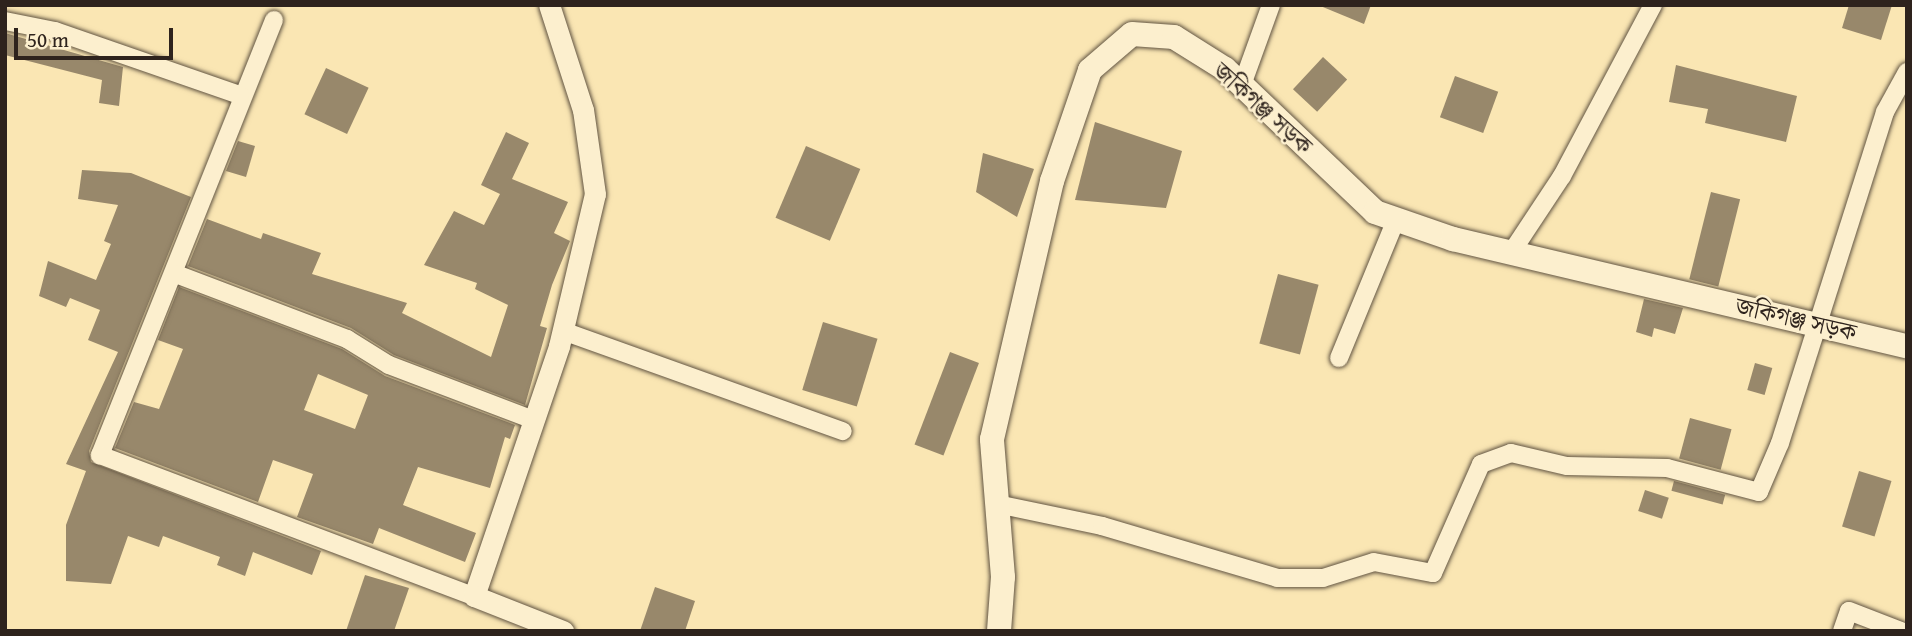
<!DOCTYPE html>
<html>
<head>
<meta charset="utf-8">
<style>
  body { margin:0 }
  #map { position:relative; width:1912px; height:636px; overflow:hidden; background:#fae6b3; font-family:"Gentium Book Plus","Noto Serif Bengali",serif }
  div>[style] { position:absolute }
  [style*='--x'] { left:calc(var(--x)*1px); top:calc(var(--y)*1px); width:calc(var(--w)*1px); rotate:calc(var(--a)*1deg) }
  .building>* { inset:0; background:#98886b; transform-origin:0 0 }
  .roads { filter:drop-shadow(0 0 2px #615442) drop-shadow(0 0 2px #615442) }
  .minor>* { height:18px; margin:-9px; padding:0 9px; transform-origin:9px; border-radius:9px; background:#fcefce }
  .tertiary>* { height:21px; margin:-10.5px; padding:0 10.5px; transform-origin:10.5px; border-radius:10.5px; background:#fcefce }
  .secondary>* { height:24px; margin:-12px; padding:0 12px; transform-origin:12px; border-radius:12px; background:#fcefce }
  span { translate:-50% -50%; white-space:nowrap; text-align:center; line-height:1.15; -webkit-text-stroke:5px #fcefce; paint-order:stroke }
  .street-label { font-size:24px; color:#2e231d }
  .frame { position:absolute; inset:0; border:7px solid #2e231d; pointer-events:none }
  .scale { position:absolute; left:14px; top:28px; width:159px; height:32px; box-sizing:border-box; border:4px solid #2e231d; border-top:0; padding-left:9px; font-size:21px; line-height:24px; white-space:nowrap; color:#2e231d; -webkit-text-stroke:5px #fcefce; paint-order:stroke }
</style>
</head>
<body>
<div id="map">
  <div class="building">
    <i style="clip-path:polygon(1318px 5px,1371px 5px,1364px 24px)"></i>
    <i style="clip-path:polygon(1849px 5px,1892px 5px,1881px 40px,1842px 28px)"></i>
    <i style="clip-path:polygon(5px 33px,123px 67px,119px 106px,99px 103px,102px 80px,5px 55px)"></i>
    <i style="left:1323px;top:57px;width:33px;height:44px;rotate:43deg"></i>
    <i style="clip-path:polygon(1676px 65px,1797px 96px,1786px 142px,1705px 123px,1708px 109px,1669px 102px)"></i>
    <i style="left:326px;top:68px;width:47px;height:51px;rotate:25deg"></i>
    <i style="left:1455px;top:76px;width:46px;height:44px;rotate:20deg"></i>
    <i style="clip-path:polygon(1095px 122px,1182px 151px,1166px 208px,1075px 200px)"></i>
    <i style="clip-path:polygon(506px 132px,529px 143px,512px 179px,568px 202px,554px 233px,570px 241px,552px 285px,540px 326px,547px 328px,525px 405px,394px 355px,351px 328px,188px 266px,207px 219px,261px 239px,263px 233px,321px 253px,312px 274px,407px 303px,402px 313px,491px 357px,508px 305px,475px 289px,477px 283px,424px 265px,454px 211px,484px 225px,500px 194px,481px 185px)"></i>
    <i style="clip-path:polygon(238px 141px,255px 146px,246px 177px,226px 171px)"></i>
    <i style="left:806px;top:146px;width:59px;height:78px;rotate:23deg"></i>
    <i style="clip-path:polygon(983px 153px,1034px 169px,1017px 217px,976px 192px)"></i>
    <i style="clip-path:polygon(82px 170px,131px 173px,191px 197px,89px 451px,91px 462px,321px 551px,312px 575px,253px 552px,245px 576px,217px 565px,220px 557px,163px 536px,159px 547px,128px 536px,111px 584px,66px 581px,66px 525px,86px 471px,66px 464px,118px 352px,88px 340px,100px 310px,70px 298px,66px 307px,39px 296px,48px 261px,96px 280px,111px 244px,104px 241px,118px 205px,78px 199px)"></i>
    <i style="left:1711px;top:192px;width:30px;height:90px;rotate:14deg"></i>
    <i style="left:1278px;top:274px;width:42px;height:72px;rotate:15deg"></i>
    <i style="clip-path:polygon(evenodd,179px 287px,342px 349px,385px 376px,515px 425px,510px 439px,505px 437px,490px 488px,418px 467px,403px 505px,476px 533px,465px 562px,379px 528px,373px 544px,297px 517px,313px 474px,273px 460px,258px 502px,115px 448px,134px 402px,159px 409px,183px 349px,158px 340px,179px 287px,318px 374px,368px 395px,355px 429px,304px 410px,318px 374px)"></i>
    <i style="clip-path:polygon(1644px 299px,1683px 308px,1675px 334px,1654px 328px,1652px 337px,1636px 332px)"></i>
    <i style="left:823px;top:322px;width:57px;height:71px;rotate:17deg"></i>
    <i style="left:950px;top:352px;width:31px;height:99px;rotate:21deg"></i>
    <i style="left:1755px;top:363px;width:18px;height:28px;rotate:16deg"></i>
    <i style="left:1690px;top:418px;width:43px;height:42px;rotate:15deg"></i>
    <i style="left:1859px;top:471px;width:34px;height:58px;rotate:17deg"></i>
    <i style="left:1674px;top:481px;width:53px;height:10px;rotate:15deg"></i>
    <i style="left:1645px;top:490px;width:25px;height:22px;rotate:18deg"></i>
    <i style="clip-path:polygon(365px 575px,409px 588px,394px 631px,346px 631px)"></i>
    <i style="clip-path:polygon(655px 587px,695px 601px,685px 631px,640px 631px)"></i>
  </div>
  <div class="roads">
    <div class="minor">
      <i style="--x:274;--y:20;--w:469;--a:111.8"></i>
      <i style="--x:100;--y:455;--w:400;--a:20.7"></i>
      <i style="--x:5;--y:21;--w:51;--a:11.3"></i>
      <i style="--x:55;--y:31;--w:196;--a:19.1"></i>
      <i style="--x:1242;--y:85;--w:85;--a:-70.1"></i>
      <i style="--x:1511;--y:253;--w:92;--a:-56.5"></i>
      <i style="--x:1562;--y:176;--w:194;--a:-62"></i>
      <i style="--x:176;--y:274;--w:183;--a:20.8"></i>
      <i style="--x:347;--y:339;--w:49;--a:31.8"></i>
      <i style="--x:389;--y:365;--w:155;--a:20.8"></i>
      <i style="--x:563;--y:331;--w:297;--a:19.7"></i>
      <i style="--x:1339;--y:358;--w:149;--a:-67.6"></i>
      <i style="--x:997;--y:504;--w:107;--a:11.8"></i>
      <i style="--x:1102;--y:526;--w:183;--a:16.5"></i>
      <i style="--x:1277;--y:578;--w:46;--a:0"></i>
      <i style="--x:1323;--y:578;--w:53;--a:-17.4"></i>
      <i style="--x:1374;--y:562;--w:60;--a:10.6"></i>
      <i style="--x:1433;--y:573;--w:119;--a:-66.2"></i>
      <i style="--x:1481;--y:464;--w:32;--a:-20"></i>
      <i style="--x:1511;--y:453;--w:57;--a:13.1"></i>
      <i style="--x:1567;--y:466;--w:100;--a:1.1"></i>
      <i style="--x:1667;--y:468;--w:95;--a:14.6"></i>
      <i style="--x:1759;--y:492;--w:53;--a:-66.8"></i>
      <i style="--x:1780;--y:443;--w:347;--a:-72.4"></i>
      <i style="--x:1885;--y:112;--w:46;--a:-61.2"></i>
      <i style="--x:1842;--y:631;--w:21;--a:-71"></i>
      <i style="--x:1849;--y:611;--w:56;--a:21"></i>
    </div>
    <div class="tertiary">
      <i style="--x:474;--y:596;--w:264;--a:-71.2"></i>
      <i style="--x:559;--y:346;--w:156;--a:-76.7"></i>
      <i style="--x:595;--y:194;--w:85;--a:-98.1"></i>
      <i style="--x:583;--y:110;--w:110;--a:-107.9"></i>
      <i style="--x:474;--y:596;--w:96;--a:21.5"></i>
    </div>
    <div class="secondary">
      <i style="--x:999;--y:631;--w:54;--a:-85.8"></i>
      <i style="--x:1003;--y:577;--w:138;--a:-94.6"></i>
      <i style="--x:992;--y:439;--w:265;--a:-76.9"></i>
      <i style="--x:1052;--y:181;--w:117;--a:-71.1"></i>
      <i style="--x:1090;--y:70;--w:55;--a:-40.6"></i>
      <i style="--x:1132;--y:34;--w:42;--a:4.1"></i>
      <i style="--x:1174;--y:37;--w:60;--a:32.1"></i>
      <i style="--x:1225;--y:69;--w:207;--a:43.6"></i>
      <i style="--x:1375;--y:212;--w:83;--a:19.1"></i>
      <i style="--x:1453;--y:239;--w:466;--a:13.3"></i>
    </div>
  </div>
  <div class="street-label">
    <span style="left:1263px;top:108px;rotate:42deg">জকিগঞ্জ সড়ক</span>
    <span style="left:1796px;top:319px;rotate:13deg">জকিগঞ্জ সড়ক</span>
  </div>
  <div class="frame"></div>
  <div class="scale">50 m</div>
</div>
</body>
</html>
